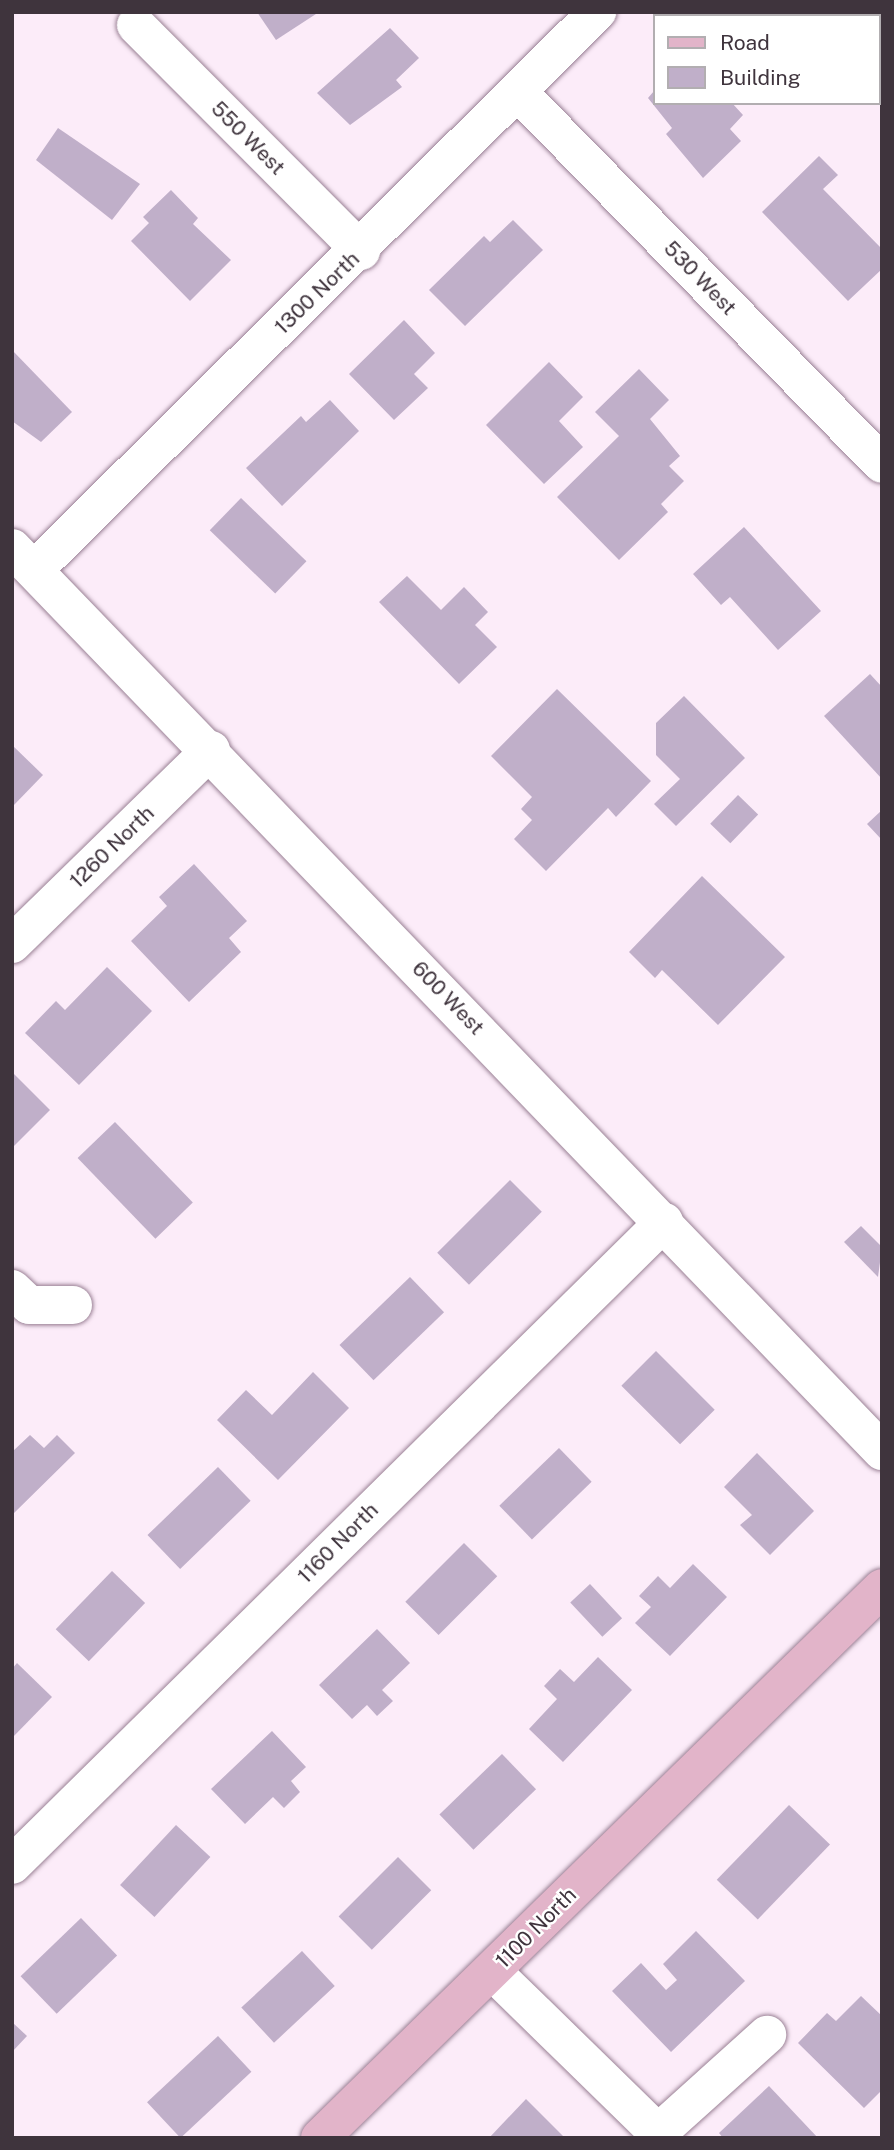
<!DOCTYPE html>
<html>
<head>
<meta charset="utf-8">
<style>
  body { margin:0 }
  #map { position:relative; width:894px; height:2150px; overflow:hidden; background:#fcecf9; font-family:"Public Sans",sans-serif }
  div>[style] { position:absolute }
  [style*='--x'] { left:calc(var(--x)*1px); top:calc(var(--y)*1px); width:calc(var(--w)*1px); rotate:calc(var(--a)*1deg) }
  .building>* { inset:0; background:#c0afc9; transform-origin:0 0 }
  .roads { filter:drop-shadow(0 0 2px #9a8195) drop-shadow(0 0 2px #9a8195) }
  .minor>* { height:38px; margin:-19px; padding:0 19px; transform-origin:19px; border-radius:19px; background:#fff }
  .major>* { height:38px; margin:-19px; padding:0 19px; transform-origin:19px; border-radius:19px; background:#e2b4c9 }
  span { translate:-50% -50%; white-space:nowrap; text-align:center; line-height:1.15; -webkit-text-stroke:5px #fff; paint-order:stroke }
  .street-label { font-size:21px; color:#3f343d }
  .frame { position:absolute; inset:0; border:14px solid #3f343d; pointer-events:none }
  .legend { position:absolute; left:653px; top:14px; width:228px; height:91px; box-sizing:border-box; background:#fff; border:2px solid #b2aeb1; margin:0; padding:9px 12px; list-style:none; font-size:21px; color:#3f343d }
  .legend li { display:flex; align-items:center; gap:14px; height:35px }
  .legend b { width:35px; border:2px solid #b2aeb1 }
</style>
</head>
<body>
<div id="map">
  <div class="building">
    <i style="clip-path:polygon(257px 12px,319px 12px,276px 40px)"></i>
    <i style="clip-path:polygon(390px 28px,419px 58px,396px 80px,402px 87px,350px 125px,317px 93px)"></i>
    <i style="clip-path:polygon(654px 91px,654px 103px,732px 103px,743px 115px,730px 129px,741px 141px,703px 178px,666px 134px,672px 128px,648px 98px)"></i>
    <i style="clip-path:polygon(58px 128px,140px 184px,112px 220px,36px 160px)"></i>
    <i style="clip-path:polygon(819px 156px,838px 175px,823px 189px,882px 249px,882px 269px,848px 301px,762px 212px)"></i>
    <i style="clip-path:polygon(171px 190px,198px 218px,193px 224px,231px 260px,190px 301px,131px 241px,149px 223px,143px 217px)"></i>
    <i style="clip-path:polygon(513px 220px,543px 250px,465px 326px,429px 290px,484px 236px,490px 242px)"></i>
    <i style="clip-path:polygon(404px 320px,435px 353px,414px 374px,428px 388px,394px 420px,349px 374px)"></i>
    <i style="clip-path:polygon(12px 350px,72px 412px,41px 442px,12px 421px)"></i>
    <i style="clip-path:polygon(549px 362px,583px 397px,559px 421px,583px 447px,544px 484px,486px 425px)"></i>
    <i style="clip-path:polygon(639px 369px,669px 400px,650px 419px,680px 456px,669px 466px,684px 481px,661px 504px,668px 512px,619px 560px,557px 497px,619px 436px,595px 412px)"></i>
    <i style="clip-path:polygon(330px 400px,359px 431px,282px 506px,246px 468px,301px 416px,306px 422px)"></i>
    <i style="left:241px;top:498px;width:91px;height:45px;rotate:44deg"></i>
    <i style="clip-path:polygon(744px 527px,821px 611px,778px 650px,730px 597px,721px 605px,693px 574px)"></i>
    <i style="clip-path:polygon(407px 576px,441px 610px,464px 587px,488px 612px,475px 625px,497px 647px,459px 684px,379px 602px)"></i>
    <i style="clip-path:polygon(870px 674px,882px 687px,882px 779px,824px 716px)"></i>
    <i style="clip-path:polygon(557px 689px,651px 781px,616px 817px,608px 808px,546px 871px,514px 839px,532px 820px,521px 809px,532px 797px,491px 756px)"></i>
    <i style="clip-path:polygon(684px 696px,745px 758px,676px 826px,654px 804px,680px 779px,656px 755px,656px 723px)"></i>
    <i style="clip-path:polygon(12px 745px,43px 775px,12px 807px)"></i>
    <i style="left:738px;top:795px;width:28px;height:40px;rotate:44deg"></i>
    <i style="clip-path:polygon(882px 810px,882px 840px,867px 824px)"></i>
    <i style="clip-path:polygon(194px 864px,247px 921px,229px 938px,241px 952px,189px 1002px,131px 941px,167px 906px,159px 897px)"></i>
    <i style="clip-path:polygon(702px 876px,785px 957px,718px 1025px,662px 970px,655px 978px,629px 952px)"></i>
    <i style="clip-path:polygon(107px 967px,152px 1011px,79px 1085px,25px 1033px,56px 1001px,65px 1010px)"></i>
    <i style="clip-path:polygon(12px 1072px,50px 1110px,12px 1148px)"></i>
    <i style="left:115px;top:1122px;width:112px;height:52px;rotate:46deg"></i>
    <i style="left:510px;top:1180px;width:45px;height:103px;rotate:45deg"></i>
    <i style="clip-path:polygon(861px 1226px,882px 1247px,878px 1277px,844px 1242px)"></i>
    <i style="left:410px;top:1277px;width:49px;height:98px;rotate:46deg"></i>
    <i style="left:656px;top:1351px;width:83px;height:49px;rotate:45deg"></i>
    <i style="clip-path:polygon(313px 1372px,349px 1408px,278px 1480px,217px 1420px,246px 1390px,272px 1415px)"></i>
    <i style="clip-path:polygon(30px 1435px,44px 1448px,57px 1435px,75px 1453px,12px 1515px,12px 1452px)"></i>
    <i style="left:559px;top:1448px;width:47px;height:83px;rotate:46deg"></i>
    <i style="clip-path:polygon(757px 1453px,814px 1511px,770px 1555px,740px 1525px,752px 1515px,724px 1487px)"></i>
    <i style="left:218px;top:1467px;width:47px;height:98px;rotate:46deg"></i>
    <i style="left:464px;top:1543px;width:47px;height:83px;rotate:45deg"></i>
    <i style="clip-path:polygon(693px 1564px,727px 1597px,670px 1656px,635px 1623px,651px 1607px,639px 1596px,658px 1576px,670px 1588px)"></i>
    <i style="left:112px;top:1571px;width:46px;height:81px;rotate:44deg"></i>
    <i style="left:590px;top:1584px;width:47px;height:27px;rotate:47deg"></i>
    <i style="clip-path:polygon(377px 1629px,410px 1663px,382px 1690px,393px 1701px,377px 1716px,367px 1705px,352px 1719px,319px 1685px)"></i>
    <i style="clip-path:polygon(598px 1657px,632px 1690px,563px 1762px,529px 1729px,557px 1699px,544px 1686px,560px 1669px,574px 1682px)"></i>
    <i style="clip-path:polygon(17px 1663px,52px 1697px,12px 1738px,12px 1669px)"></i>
    <i style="clip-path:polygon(272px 1731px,306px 1767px,291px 1781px,300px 1792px,284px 1808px,273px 1797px,245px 1824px,211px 1789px)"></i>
    <i style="left:502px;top:1754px;width:49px;height:87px;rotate:46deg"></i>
    <i style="left:789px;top:1805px;width:57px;height:104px;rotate:44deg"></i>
    <i style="left:176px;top:1825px;width:47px;height:82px;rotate:43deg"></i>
    <i style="left:398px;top:1857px;width:47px;height:84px;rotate:45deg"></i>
    <i style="left:81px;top:1918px;width:52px;height:84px;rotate:46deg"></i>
    <i style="clip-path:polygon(696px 1931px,745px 1981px,671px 2052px,612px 1991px,641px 1963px,666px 1990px,677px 1980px,663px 1964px)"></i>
    <i style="left:302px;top:1951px;width:48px;height:83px;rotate:47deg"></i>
    <i style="clip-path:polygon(861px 1996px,882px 2016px,882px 2090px,864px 2108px,798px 2043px,827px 2013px,836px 2021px)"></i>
    <i style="clip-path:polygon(12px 2022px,27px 2036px,12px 2052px)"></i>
    <i style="left:218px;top:2036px;width:49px;height:97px;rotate:47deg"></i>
    <i style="clip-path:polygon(769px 2086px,818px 2138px,723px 2138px,719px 2133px)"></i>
    <i style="clip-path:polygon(526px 2099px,565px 2138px,489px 2138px)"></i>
  </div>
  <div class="roads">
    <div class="minor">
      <i style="--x:136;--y:25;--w:319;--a:45.1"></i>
      <i style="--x:518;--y:92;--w:520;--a:45.62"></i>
      <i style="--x:12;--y:548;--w:1254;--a:46.07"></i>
      <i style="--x:34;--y:570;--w:793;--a:-44.74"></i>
      <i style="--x:12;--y:944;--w:278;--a:-44.3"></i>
      <i style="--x:12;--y:1289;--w:23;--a:43"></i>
      <i style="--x:29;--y:1305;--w:44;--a:0"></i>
      <i style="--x:12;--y:1865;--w:916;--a:-44.6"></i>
      <i style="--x:492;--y:1971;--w:232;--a:44.3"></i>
      <i style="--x:658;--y:2133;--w:147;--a:-42"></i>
    </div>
    <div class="major">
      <i style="--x:320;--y:2138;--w:786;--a:-44.38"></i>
    </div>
  </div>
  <div class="street-label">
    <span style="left:248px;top:138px;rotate:45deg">550 West</span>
    <span style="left:700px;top:278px;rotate:46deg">530 West</span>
    <span style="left:317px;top:293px;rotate:-44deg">1300 North</span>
    <span style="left:112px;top:847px;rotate:-44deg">1260 North</span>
    <span style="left:448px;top:998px;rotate:46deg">600 West</span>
    <span style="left:338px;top:1543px;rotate:-45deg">1160 North</span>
    <span style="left:536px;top:1928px;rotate:-45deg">1100 North</span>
  </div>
  <div class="frame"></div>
  <ul class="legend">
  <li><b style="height:9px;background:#e2b4c9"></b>Road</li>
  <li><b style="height:19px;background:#c0afc9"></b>Building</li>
  </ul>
</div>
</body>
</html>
